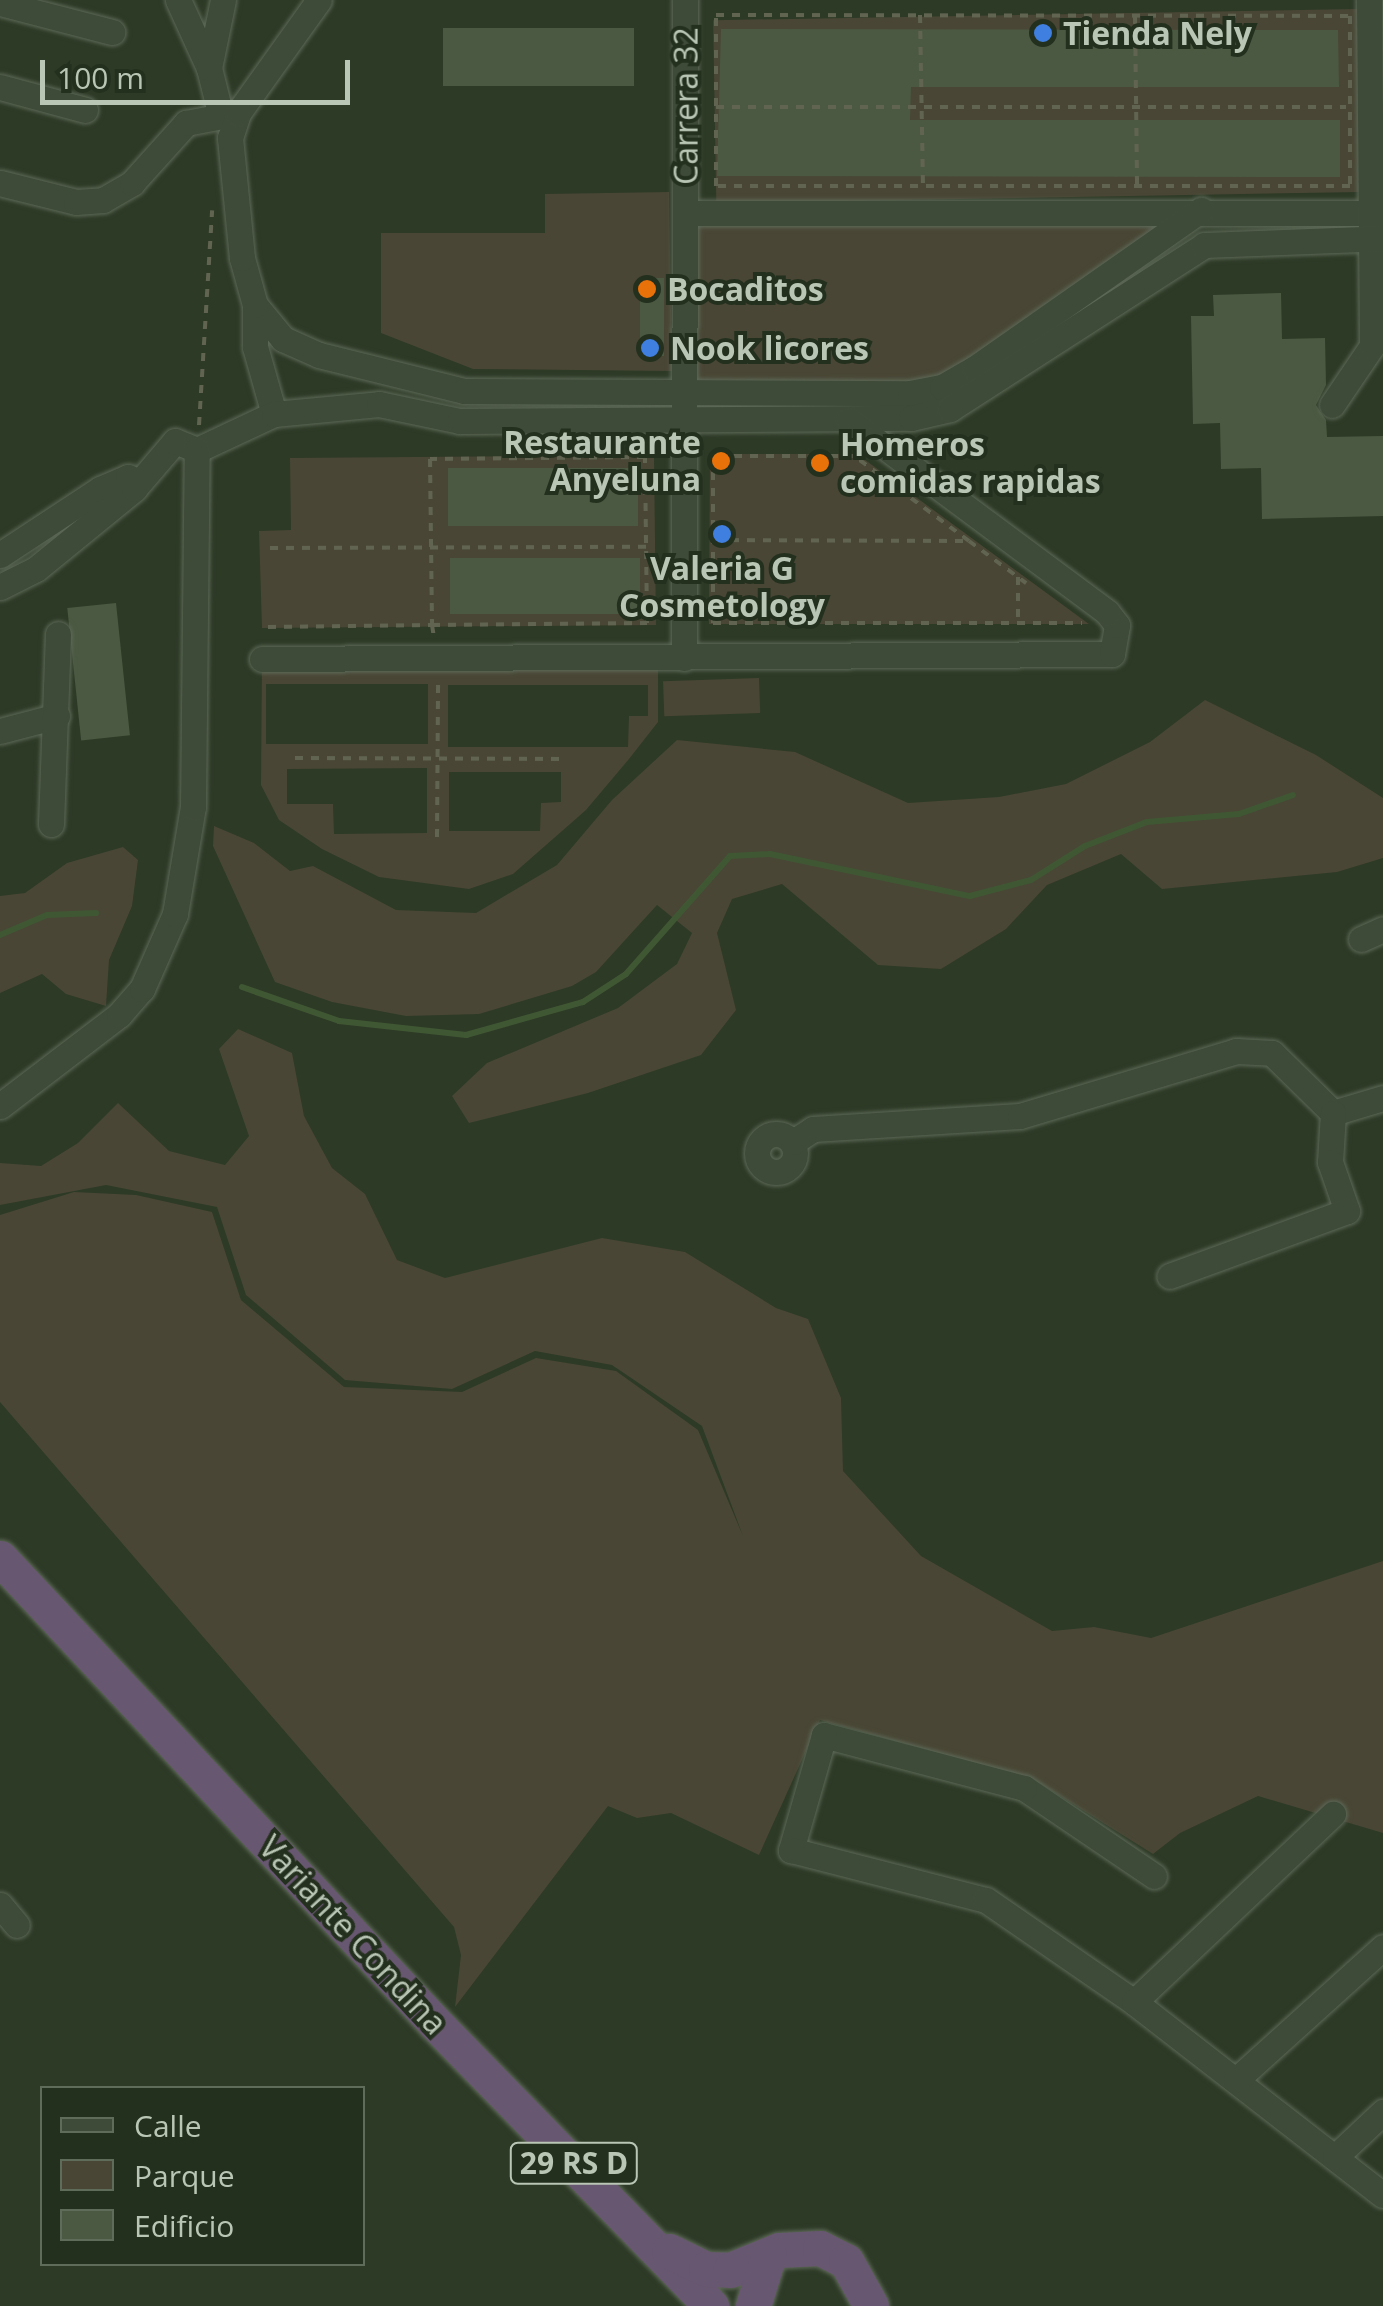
<!DOCTYPE html>
<html>
<head>
<meta charset="utf-8">
<style>
  body { margin:0 }
  #map { position:relative; width:1383px; height:2306px; overflow:hidden; background:#2d3a26; font-family:"Open Sans",sans-serif }
  div>[style] { position:absolute }
  [style*='--x'] { left:calc(var(--x)*1px); top:calc(var(--y)*1px); width:calc(var(--w)*1px); rotate:calc(var(--a)*1deg) }
  .green>* { inset:0; background:#494635; transform-origin:0 0 }
  .stream>* { height:6px; margin:-3px; padding:0 3px; transform-origin:3px; border-radius:3px; background:#405734 }
  .building>* { inset:0; background:#4b5942; transform-origin:0 0 }
  .path>* { height:4px; margin-top:-2px; transform-origin:0; background:repeating-linear-gradient(90deg,#606451 0 8px,transparent 0 16px) }
  .roads { filter:drop-shadow(0 0 2px #5d6957) drop-shadow(0 0 2px #5d6957) }
  .minor>* { height:25px; margin:-12.5px; padding:0 12.5px; transform-origin:12.5px; border-radius:12.5px; background:#3f4b39 }
  .minor>.ring { margin:-12.5px; padding:0; box-sizing:content-box; background:none; border:25px solid #3f4b39; border-radius:50% }
  .highway>* { height:35px; margin:-17.5px; padding:0 17.5px; transform-origin:17.5px; border-radius:17.5px; background:#685770 }
  .dots>* { width:28px; height:28px; translate:-50% -50%; box-sizing:border-box; border:5px solid #24301e; border-radius:50% }
  span { translate:-50% -50%; white-space:nowrap; text-align:center; line-height:1.15; -webkit-text-stroke:8px #24301e; paint-order:stroke }
  .shield-label span { padding:2px 8px; background:#24301e; border:2px solid; border-radius:8px; -webkit-text-stroke-width:0 }
  .shield-label { font-size:30px; color:#bac6b5; font-weight:700 }
  .poi-label { font-size:32px; color:#bac6b5; font-weight:700 }
  .left { translate:0 -50%; text-align:left }
  .right { translate:-100% -50%; text-align:right }
  .street-label { font-size:32px; color:#bac6b5 }
  .legend { position:absolute; left:40px; top:2086px; width:325px; height:180px; box-sizing:border-box; background:#24301e; border:2px solid #606c5a; margin:0; padding:12px 18px; list-style:none; font-size:30px; color:#bac6b5 }
  .legend li { display:flex; align-items:center; gap:20px; height:50px }
  .legend b { width:50px; border:2px solid #606c5a }
  .scale { position:absolute; left:40px; top:60px; width:310px; height:45px; box-sizing:border-box; border:5px solid #bac6b5; border-top:0; padding-left:12px; font-size:30px; line-height:35px; white-space:nowrap; color:#bac6b5; -webkit-text-stroke:8px #24301e; paint-order:stroke }
</style>
</head>
<body>
<div id="map">
  <div class="green">
    <i style="left:1357px;top:9px;width:183px;height:644px;rotate:89deg"></i>
    <i style="clip-path:polygon(669px 192px,672px 371px,473px 369px,381px 333px,381px 233px,545px 233px,545px 194px)"></i>
    <i style="clip-path:polygon(1201px 210px,942px 387px,686px 393px,686px 213px)"></i>
    <i style="clip-path:polygon(710px 454px,857px 454px,1089px 624px,709px 624px)"></i>
    <i style="clip-path:polygon(654px 455px,656px 625px,262px 628px,259px 531px,291px 530px,290px 458px)"></i>
    <i style="clip-path:polygon(evenodd,658px 658px,658px 722px,629px 759px,586px 810px,513px 874px,469px 889px,379px 877px,322px 849px,279px 820px,261px 785px,262px 659px,658px 658px,266px 684px,428px 684px,428px 744px,266px 744px,266px 684px,658px 658px,448px 685px,648px 685px,648px 716px,629px 716px,628px 747px,448px 747px,448px 685px,658px 658px,427px 768px,427px 833px,334px 834px,333px 804px,287px 804px,287px 769px,427px 768px,658px 658px,449px 772px,561px 772px,561px 802px,541px 803px,540px 831px,449px 831px,449px 772px)"></i>
    <i style="left:759px;top:678px;width:35px;height:96px;rotate:88deg"></i>
    <i style="clip-path:polygon(1205px 700px,1316px 755px,1383px 798px,1383px 858px,1337px 872px,1162px 889px,1121px 854px,1047px 885px,1006px 929px,941px 969px,878px 965px,782px 884px,732px 899px,717px 933px,736px 1010px,701px 1055px,588px 1093px,469px 1123px,452px 1096px,487px 1063px,618px 1008px,677px 964px,692px 933px,657px 905px,596px 972px,572px 986px,479px 1014px,406px 1016px,332px 1002px,275px 982px,213px 846px,214px 826px,254px 843px,290px 871px,313px 866px,396px 910px,476px 913px,557px 865px,612px 800px,677px 740px,795px 752px,908px 803px,999px 797px,1066px 784px,1150px 742px)"></i>
    <i style="clip-path:polygon(123px 847px,138px 860px,132px 906px,109px 960px,106px 1006px,66px 994px,42px 974px,0 993px,0 896px,25px 893px,67px 863px)"></i>
    <i style="clip-path:polygon(238px 1029px,292px 1053px,304px 1116px,332px 1168px,365px 1194px,397px 1260px,445px 1278px,602px 1238px,685px 1252px,776px 1308px,808px 1319px,841px 1398px,843px 1471px,921px 1556px,1052px 1631px,1094px 1627px,1151px 1638px,1383px 1561px,1383px 1833px,1258px 1796px,1180px 1833px,1153px 1854px,1033px 1779px,820px 1720px,759px 1855px,671px 1813px,637px 1818px,608px 1806px,455px 2007px,461px 1955px,454px 1927px,0 1402px,0 1215px,74px 1192px,136px 1195px,212px 1212px,241px 1300px,344px 1387px,462px 1392px,536px 1358px,616px 1371px,698px 1430px,743px 1536px,702px 1426px,612px 1365px,535px 1351px,452px 1389px,345px 1380px,246px 1295px,217px 1207px,106px 1185px,0 1205px,0 1163px,41px 1166px,78px 1143px,118px 1103px,169px 1151px,225px 1165px,249px 1136px,219px 1049px)"></i>
  </div>
  <div class="stream">
    <i style="--x:0;--y:935;--w:51;--a:-23.1"></i>
    <i style="--x:47;--y:915;--w:49;--a:-2.3"></i>
    <i style="--x:242;--y:987;--w:103;--a:19.3"></i>
    <i style="--x:339;--y:1021;--w:128;--a:6.3"></i>
    <i style="--x:466;--y:1035;--w:122;--a:-15.8"></i>
    <i style="--x:583;--y:1002;--w:51;--a:-33.1"></i>
    <i style="--x:626;--y:974;--w:157;--a:-48.6"></i>
    <i style="--x:730;--y:856;--w:40;--a:-2.9"></i>
    <i style="--x:770;--y:854;--w:204;--a:11.9"></i>
    <i style="--x:970;--y:896;--w:63;--a:-14.7"></i>
    <i style="--x:1031;--y:880;--w:64;--a:-32.2"></i>
    <i style="--x:1085;--y:846;--w:66;--a:-21.2"></i>
    <i style="--x:1147;--y:822;--w:92;--a:-5"></i>
    <i style="--x:1239;--y:814;--w:57;--a:-19.4"></i>
  </div>
  <div class="building">
    <i style="left:443px;top:28px;width:191px;height:58px"></i>
    <i style="clip-path:polygon(721px 29px,1338px 30px,1339px 87px,911px 87px,910px 120px,1340px 120px,1340px 177px,717px 176px)"></i>
    <i style="left:640px;top:278px;width:24px;height:78px"></i>
    <i style="clip-path:polygon(1281px 293px,1282px 339px,1325px 338px,1326px 385px,1316px 405px,1326px 420px,1327px 437px,1383px 436px,1383px 516px,1262px 519px,1261px 468px,1221px 469px,1220px 423px,1193px 424px,1191px 316px,1214px 316px,1213px 295px)"></i>
    <i style="left:448px;top:468px;width:190px;height:58px"></i>
    <i style="left:450px;top:558px;width:190px;height:56px"></i>
    <i style="left:116px;top:603px;width:133px;height:49px;rotate:84deg"></i>
  </div>
  <div class="path">
    <i style="--x:716;--y:15;--w:634;--a:0.09"></i>
    <i style="--x:1350;--y:16;--w:170;--a:90"></i>
    <i style="--x:1350;--y:186;--w:634;--a:180"></i>
    <i style="--x:716;--y:186;--w:171;--a:-90"></i>
    <i style="--x:920;--y:15;--w:170;--a:89"></i>
    <i style="--x:1135;--y:16;--w:170;--a:89.3"></i>
    <i style="--x:716;--y:107;--w:630;--a:0"></i>
    <i style="--x:199;--y:425;--w:215;--a:-86.5"></i>
    <i style="--x:715;--y:540;--w:254;--a:0.2"></i>
    <i style="--x:969;--y:541;--w:71;--a:36.4"></i>
    <i style="--x:969;--y:541;--w:143;--a:-143.5"></i>
    <i style="--x:854;--y:456;--w:141;--a:180"></i>
    <i style="--x:713;--y:456;--w:167;--a:90"></i>
    <i style="--x:713;--y:623;--w:369;--a:0"></i>
    <i style="--x:270;--y:548;--w:376;--a:-0.2"></i>
    <i style="--x:1018;--y:577;--w:46;--a:90"></i>
    <i style="--x:268;--y:627;--w:164;--a:-0.7"></i>
    <i style="--x:432;--y:625;--w:215;--a:-0.5"></i>
    <i style="--x:647;--y:623;--w:166;--a:-90.7"></i>
    <i style="--x:645;--y:457;--w:215;--a:179.5"></i>
    <i style="--x:430;--y:459;--w:166;--a:89.3"></i>
    <i style="--x:432;--y:625;--w:12;--a:81"></i>
    <i style="--x:295;--y:758;--w:271;--a:0.2"></i>
    <i style="--x:437;--y:837;--w:156;--a:-89.6"></i>
  </div>
  <div class="roads">
    <div class="minor">
      <i style="--x:178;--y:0;--w:75;--a:65.5"></i>
      <i style="--x:209;--y:68;--w:49;--a:76"></i>
      <i style="--x:0;--y:3;--w:116;--a:14.5"></i>
      <i style="--x:209;--y:68;--w:69;--a:-78.4"></i>
      <i style="--x:0;--y:87;--w:88;--a:15.1"></i>
      <i style="--x:0;--y:183;--w:78;--a:14"></i>
      <i style="--x:76;--y:202;--w:27;--a:-4"></i>
      <i style="--x:103;--y:200;--w:34;--a:-30"></i>
      <i style="--x:132;--y:183;--w:81;--a:-48"></i>
      <i style="--x:186;--y:123;--w:53;--a:-10.9"></i>
      <i style="--x:686;--y:213;--w:697;--a:0"></i>
      <i style="--x:255;--y:305;--w:44;--a:50.5"></i>
      <i style="--x:283;--y:339;--w:39;--a:24"></i>
      <i style="--x:319;--y:355;--w:149;--a:13.9"></i>
      <i style="--x:464;--y:391;--w:446;--a:0.3"></i>
      <i style="--x:910;--y:393;--w:33;--a:-11"></i>
      <i style="--x:942;--y:387;--w:38;--a:-30"></i>
      <i style="--x:975;--y:368;--w:276;--a:-35"></i>
      <i style="--x:1332;--y:405;--w:71;--a:-55.9"></i>
      <i style="--x:1372;--y:346;--w:346;--a:-90.5"></i>
      <i style="--x:274;--y:414;--w:70;--a:-105.8"></i>
      <i style="--x:255;--y:347;--w:42;--a:-90"></i>
      <i style="--x:255;--y:305;--w:49;--a:-105.5"></i>
      <i style="--x:242;--y:258;--w:121;--a:-95.7"></i>
      <i style="--x:230;--y:138;--w:26;--a:-72"></i>
      <i style="--x:238;--y:113;--w:139;--a:-54.4"></i>
      <i style="--x:0;--y:555;--w:120;--a:-33.4"></i>
      <i style="--x:100;--y:489;--w:30;--a:-23"></i>
      <i style="--x:128;--y:477;--w:11;--a:27"></i>
      <i style="--x:0;--y:587;--w:40;--a:-26.6"></i>
      <i style="--x:36;--y:569;--w:127;--a:-39.2"></i>
      <i style="--x:134;--y:489;--w:63;--a:-49.5"></i>
      <i style="--x:175;--y:441;--w:24;--a:22"></i>
      <i style="--x:197;--y:450;--w:85;--a:-25.1"></i>
      <i style="--x:274;--y:414;--w:105;--a:-5.4"></i>
      <i style="--x:379;--y:404;--w:83;--a:11.9"></i>
      <i style="--x:460;--y:421;--w:451;--a:-0.4"></i>
      <i style="--x:911;--y:418;--w:40;--a:-13"></i>
      <i style="--x:950;--y:409;--w:302;--a:-32.8"></i>
      <i style="--x:1204;--y:245;--w:179;--a:-2.2"></i>
      <i style="--x:684;--y:658;--w:658;--a:-89.91"></i>
      <i style="--x:262;--y:659;--w:850;--a:-0.34"></i>
      <i style="--x:1112;--y:654;--w:29;--a:-80"></i>
      <i style="--x:1117;--y:625;--w:16;--a:-128"></i>
      <i style="--x:1107;--y:612;--w:322;--a:-143.4"></i>
      <i style="--x:0;--y:731;--w:59;--a:-14.7"></i>
      <i style="--x:51;--y:824;--w:190;--a:-87.9"></i>
      <i style="--x:1361;--y:939;--w:24;--a:-24"></i>
      <i style="--x:0;--y:1106;--w:150;--a:-37.4"></i>
      <i style="--x:119;--y:1015;--w:35;--a:-49"></i>
      <i style="--x:142;--y:989;--w:82;--a:-66.3"></i>
      <i style="--x:175;--y:914;--w:109;--a:-80.5"></i>
      <i style="--x:193;--y:807;--w:357;--a:-89.4"></i>
      <i style="--x:1333;--y:1113;--w:52;--a:-16.7"></i>
      <i class="ring" style="left:757px;top:1134px;width:13px;height:13px"></i>
      <i style="--x:793;--y:1142;--w:24;--a:-33"></i>
      <i style="--x:813;--y:1129;--w:207;--a:-3.6"></i>
      <i style="--x:1020;--y:1116;--w:226;--a:-16.7"></i>
      <i style="--x:1236;--y:1051;--w:36;--a:3"></i>
      <i style="--x:1272;--y:1053;--w:86;--a:44.5"></i>
      <i style="--x:1333;--y:1113;--w:49;--a:93.5"></i>
      <i style="--x:1330;--y:1162;--w:52;--a:70.9"></i>
      <i style="--x:1347;--y:1211;--w:189;--a:159.9"></i>
      <i style="--x:1154;--y:1876;--w:157;--a:-145.9"></i>
      <i style="--x:1024;--y:1788;--w:207;--a:-165.2"></i>
      <i style="--x:824;--y:1735;--w:120;--a:106"></i>
      <i style="--x:791;--y:1850;--w:201;--a:14.4"></i>
      <i style="--x:986;--y:1900;--w:180;--a:34.6"></i>
      <i style="--x:1134;--y:2002;--w:315;--a:37.8"></i>
      <i style="--x:0;--y:1905;--w:26;--a:50"></i>
      <i style="--x:1134;--y:2002;--w:274;--a:-43.4"></i>
      <i style="--x:1236;--y:2080;--w:198;--a:-42.1"></i>
      <i style="--x:1335;--y:2157;--w:66;--a:-43.2"></i>
    </div>
    <div class="highway">
      <i style="--x:0;--y:1558;--w:635;--a:46.91"></i>
      <i style="--x:434;--y:2022;--w:397;--a:45.7"></i>
      <i style="--x:669;--y:2251;--w:41;--a:25.9"></i>
      <i style="--x:706;--y:2269;--w:24;--a:2"></i>
      <i style="--x:730;--y:2270;--w:53;--a:-22.2"></i>
      <i style="--x:779;--y:2250;--w:41;--a:-2.8"></i>
      <i style="--x:820;--y:2248;--w:29;--a:27"></i>
      <i style="--x:846;--y:2261;--w:51;--a:60.9"></i>
      <i style="--x:753;--y:2306;--w:54;--a:-72.9"></i>
    </div>
  </div>
  <div class="dots">
    <i style="left:1043px;top:33px;background:#3f7fe0"></i>
    <i style="left:647px;top:289px;background:#e8710a"></i>
    <i style="left:650px;top:348px;background:#3f7fe0"></i>
    <i style="left:721px;top:461px;background:#e8710a"></i>
    <i style="left:820px;top:463px;background:#e8710a"></i>
    <i style="left:722px;top:534px;background:#3f7fe0"></i>
  </div>
  <div class="shield-label">
    <span style="left:574px;top:2163px">29 RS D</span>
  </div>
  <div class="poi-label">
    <span class="left" style="left:1063px;top:33px">Tienda Nely</span>
    <span class="left" style="left:667px;top:289px">Bocaditos</span>
    <span class="left" style="left:670px;top:348px">Nook licores</span>
    <span class="right" style="left:701px;top:461px">Restaurante<br>Anyeluna</span>
    <span class="left" style="left:840px;top:463px">Homeros<br>comidas rapidas</span>
    <span style="left:722px;top:587px">Valeria G<br>Cosmetology</span>
  </div>
  <div class="street-label">
    <span style="left:686px;top:106px;rotate:-90deg">Carrera 32</span>
    <span style="left:353px;top:1935px;rotate:47deg">Variante Condina</span>
  </div>
  <ul class="legend">
  <li><b style="height:12px;background:#3f4b39"></b>Calle</li>
  <li><b style="height:28px;background:#494635"></b>Parque</li>
  <li><b style="height:28px;background:#4b5942"></b>Edificio</li>
  </ul>
  <div class="scale">100 m</div>
</div>
</body>
</html>
